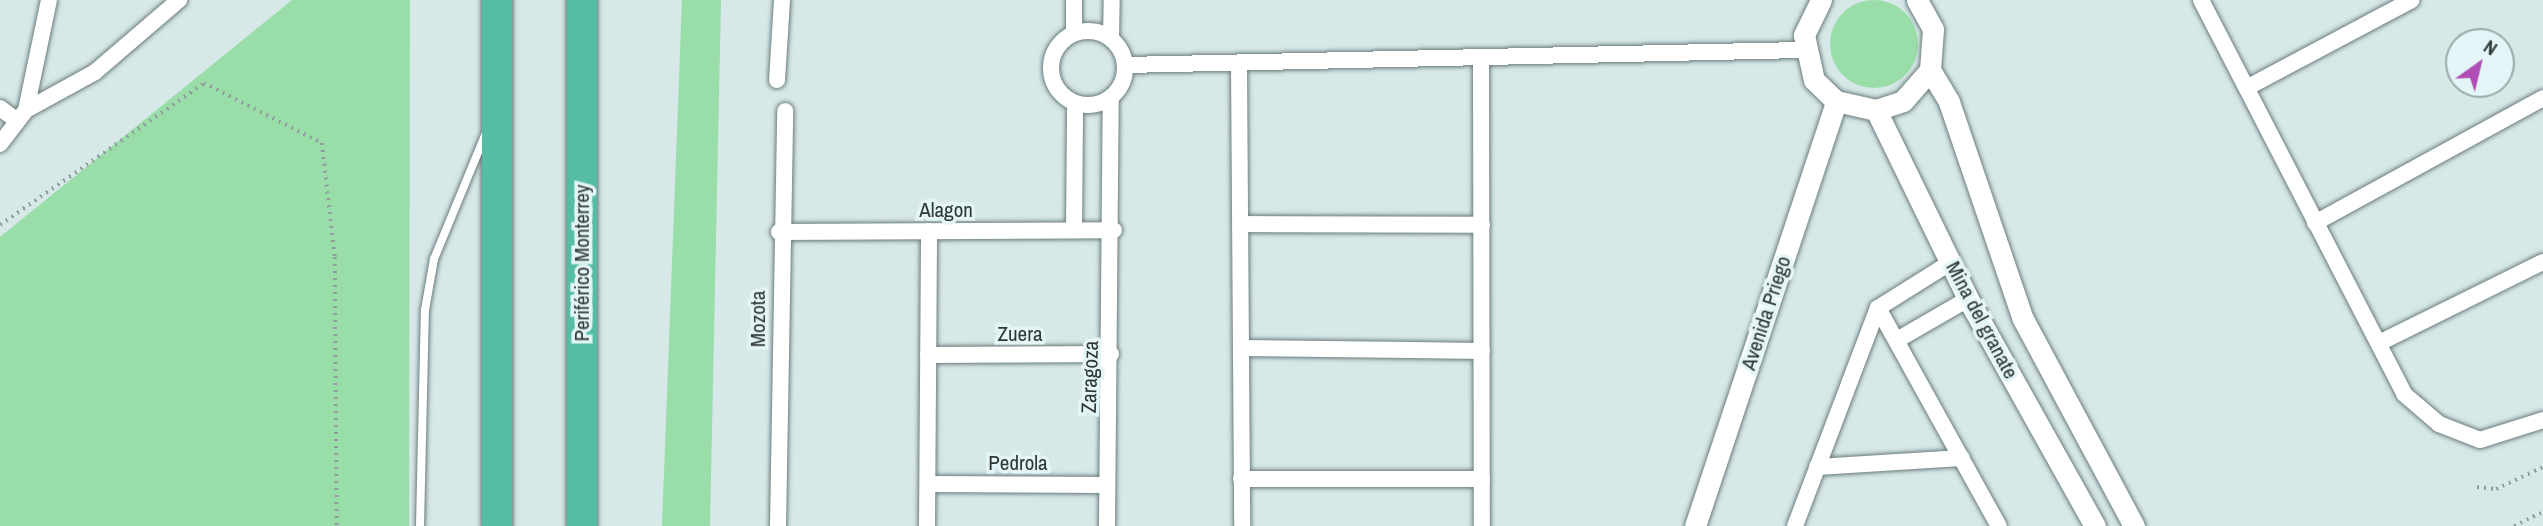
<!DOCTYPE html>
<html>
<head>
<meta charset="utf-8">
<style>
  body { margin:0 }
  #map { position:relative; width:2543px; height:526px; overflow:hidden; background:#d6e8e8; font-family:"Archivo Narrow",sans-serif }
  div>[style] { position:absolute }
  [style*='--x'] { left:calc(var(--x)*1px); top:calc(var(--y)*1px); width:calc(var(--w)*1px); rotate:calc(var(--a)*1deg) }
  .green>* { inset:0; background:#99dda8 }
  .round { border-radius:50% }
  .path>* { height:3.5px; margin-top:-1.75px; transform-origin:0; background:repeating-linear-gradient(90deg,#919e9e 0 2px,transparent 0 7px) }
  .roads { filter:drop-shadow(0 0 2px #6c7c7d) drop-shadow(0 0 2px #6c7c7d) }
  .service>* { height:8px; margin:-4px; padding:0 4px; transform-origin:4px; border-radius:4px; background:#fff }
  .minor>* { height:16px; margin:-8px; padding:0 8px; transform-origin:8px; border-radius:8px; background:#fff }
  .minor>.ring { margin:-8px; padding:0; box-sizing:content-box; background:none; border:16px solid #fff; border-radius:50% }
  .tertiary>* { height:21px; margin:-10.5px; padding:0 10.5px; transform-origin:10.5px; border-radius:10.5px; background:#fff }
  .motorway>* { height:30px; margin:-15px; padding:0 15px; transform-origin:15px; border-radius:15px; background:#56bda5 }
  span { translate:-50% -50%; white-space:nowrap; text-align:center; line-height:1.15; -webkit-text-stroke:7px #e3f5f6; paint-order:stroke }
  .street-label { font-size:21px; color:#2f3636 }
  .north { position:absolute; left:2445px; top:28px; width:70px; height:70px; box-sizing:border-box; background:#e3f5f6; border:2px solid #9ba9a9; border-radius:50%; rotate:34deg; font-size:19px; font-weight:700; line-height:28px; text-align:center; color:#2f3636 }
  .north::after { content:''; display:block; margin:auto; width:24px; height:32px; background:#b04eb6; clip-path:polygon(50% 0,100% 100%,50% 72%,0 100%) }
</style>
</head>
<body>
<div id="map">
  <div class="green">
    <i class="round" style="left:1830px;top:0;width:88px;height:88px"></i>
    <i style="clip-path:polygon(292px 0,410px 0,409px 526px,0 526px,0 237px)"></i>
    <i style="clip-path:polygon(682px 0,721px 0,710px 526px,662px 526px)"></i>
  </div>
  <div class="path">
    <i style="--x:0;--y:225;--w:249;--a:-34.8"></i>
    <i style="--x:204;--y:83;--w:132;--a:27"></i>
    <i style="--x:322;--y:143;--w:115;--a:83.5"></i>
    <i style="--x:335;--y:257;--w:269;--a:89.6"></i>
    <i style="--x:2477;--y:487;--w:19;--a:6"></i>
    <i style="--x:2496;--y:489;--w:52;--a:-25.1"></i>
    <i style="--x:2514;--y:526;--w:32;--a:-26"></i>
  </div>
  <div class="roads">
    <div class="service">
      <i style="--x:420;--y:526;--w:216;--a:-88.7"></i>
      <i style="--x:425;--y:310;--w:52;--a:-80"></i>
      <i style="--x:434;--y:259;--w:134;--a:-67.6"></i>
    </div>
    <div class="minor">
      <i style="--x:1074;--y:0;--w:33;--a:90"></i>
      <i style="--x:2201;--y:0;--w:443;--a:62.7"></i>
      <i style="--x:2404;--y:394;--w:46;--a:40.6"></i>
      <i style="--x:2439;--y:424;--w:44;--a:21.3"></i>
      <i style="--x:2480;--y:440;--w:66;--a:-17.6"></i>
      <i class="ring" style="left:1051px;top:31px;width:58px;height:58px"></i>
      <i style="--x:1111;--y:39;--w:39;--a:-89"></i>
      <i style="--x:1481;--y:59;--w:467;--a:89.9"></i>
      <i style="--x:1125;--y:65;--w:679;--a:-1.27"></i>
      <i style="--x:1239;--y:66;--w:460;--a:89.6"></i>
      <i style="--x:777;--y:80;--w:80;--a:-86.4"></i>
      <i style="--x:2250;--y:86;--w:183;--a:-28"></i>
      <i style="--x:0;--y:108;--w:21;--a:37"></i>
      <i style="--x:26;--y:110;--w:112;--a:-78.2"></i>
      <i style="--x:0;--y:144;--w:43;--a:-52.6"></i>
      <i style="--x:26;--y:110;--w:79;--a:-28.8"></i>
      <i style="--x:95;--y:72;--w:111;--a:-40.6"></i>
      <i style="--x:2315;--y:223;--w:260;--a:-28.7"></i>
      <i style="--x:1240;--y:224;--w:242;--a:0.2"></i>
      <i style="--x:1074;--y:230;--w:126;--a:-89.5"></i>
      <i style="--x:779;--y:232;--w:335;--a:-0.3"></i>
      <i style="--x:1878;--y:308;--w:249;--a:61"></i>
      <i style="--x:1897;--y:340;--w:82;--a:-30"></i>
      <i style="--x:2379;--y:343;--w:183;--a:-26.3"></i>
      <i style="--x:1241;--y:348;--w:241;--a:0.7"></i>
      <i style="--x:928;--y:355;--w:183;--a:-0.3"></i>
      <i style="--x:1817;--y:467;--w:145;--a:-3.6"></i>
      <i style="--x:1241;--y:479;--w:241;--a:0"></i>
      <i style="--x:929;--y:484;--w:178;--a:0.3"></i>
      <i style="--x:778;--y:526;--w:415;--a:-89"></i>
      <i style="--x:927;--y:526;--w:295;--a:-89.6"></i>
      <i style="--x:1107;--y:526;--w:428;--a:-89.5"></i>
      <i style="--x:1795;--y:526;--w:233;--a:-69.2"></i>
      <i style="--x:1878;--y:308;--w:86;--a:-32.2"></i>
    </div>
    <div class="tertiary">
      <i style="--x:1821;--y:0;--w:39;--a:116"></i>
      <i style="--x:1804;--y:35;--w:46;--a:77.5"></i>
      <i style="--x:1814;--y:80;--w:30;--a:44"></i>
      <i style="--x:1836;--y:101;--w:41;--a:12.7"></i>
      <i style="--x:1876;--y:110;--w:28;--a:-18"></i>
      <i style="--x:1903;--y:101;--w:41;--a:-48.9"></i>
      <i style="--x:1930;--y:70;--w:41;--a:-85.8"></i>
      <i style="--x:1933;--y:29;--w:33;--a:-119"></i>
      <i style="--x:1930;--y:70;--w:37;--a:59"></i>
      <i style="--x:1949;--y:102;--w:229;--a:71.2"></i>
      <i style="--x:2023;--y:319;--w:235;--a:61.8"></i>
      <i style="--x:1876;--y:110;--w:210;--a:64"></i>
      <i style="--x:1968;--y:299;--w:260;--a:60.8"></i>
      <i style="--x:1695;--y:526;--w:448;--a:-71.6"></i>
    </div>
    <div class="motorway">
      <i style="--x:497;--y:0;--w:526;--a:90"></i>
      <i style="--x:582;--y:0;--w:526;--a:90"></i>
    </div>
  </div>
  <div class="street-label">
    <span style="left:946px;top:210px">Alagon</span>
    <span style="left:582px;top:263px;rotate:-90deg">Periférico Monterrey</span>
    <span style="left:1766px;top:313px;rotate:-72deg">Avenida Priego</span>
    <span style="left:758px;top:319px;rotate:-90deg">Mozota</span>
    <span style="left:1982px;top:320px;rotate:62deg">Mina del granate</span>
    <span style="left:1020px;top:334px">Zuera</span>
    <span style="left:1090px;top:377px;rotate:-88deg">Zaragoza</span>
    <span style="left:1018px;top:463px">Pedrola</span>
  </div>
  <div class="north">N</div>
</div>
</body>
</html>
